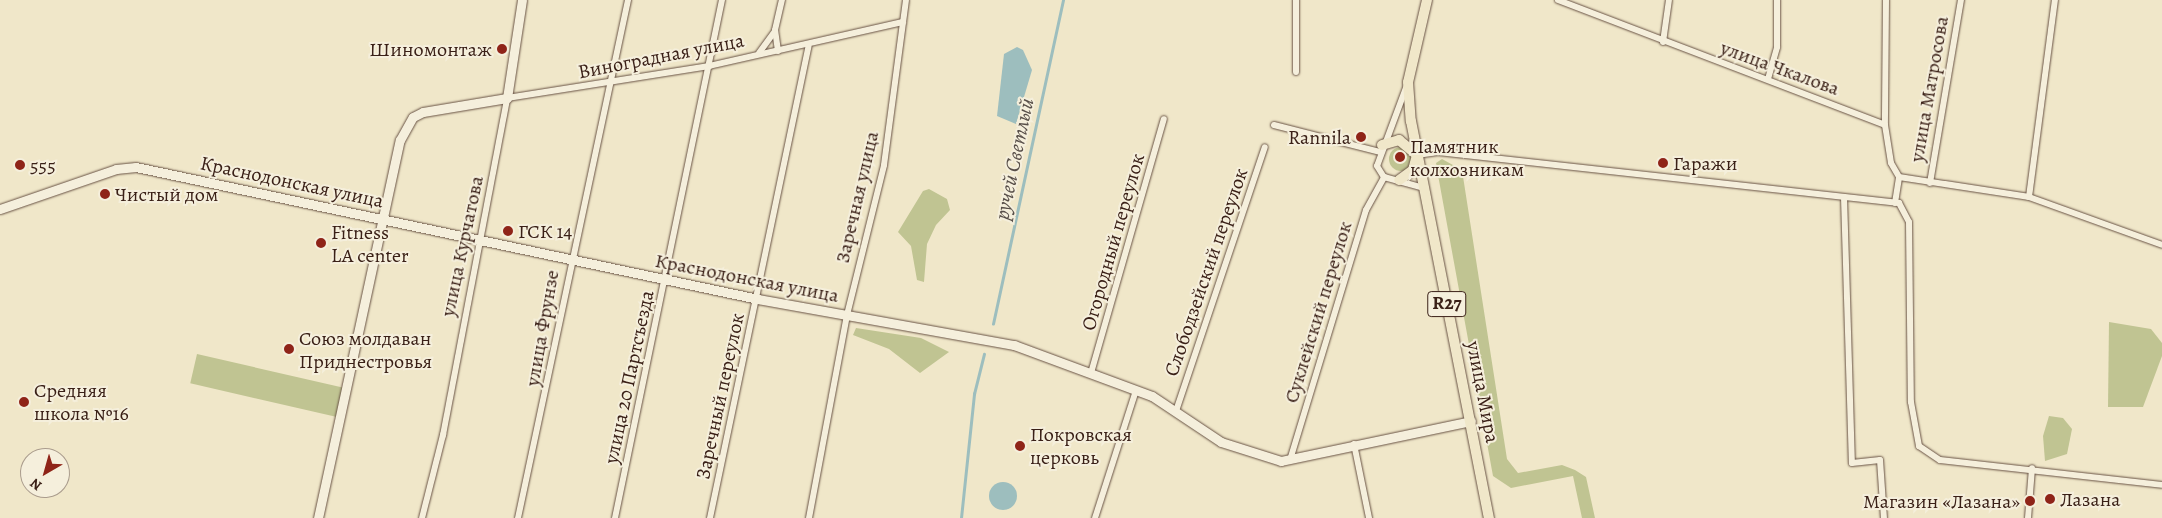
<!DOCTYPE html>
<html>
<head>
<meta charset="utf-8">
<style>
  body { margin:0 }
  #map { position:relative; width:2162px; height:518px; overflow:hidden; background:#f0e7c9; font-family:Alegreya,serif }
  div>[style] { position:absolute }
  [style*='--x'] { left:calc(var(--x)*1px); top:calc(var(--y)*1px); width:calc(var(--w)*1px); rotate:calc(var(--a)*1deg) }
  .green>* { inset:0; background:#c0c492; transform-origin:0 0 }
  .round { border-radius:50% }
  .water>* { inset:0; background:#9dbebe }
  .stream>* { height:2.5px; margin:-1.25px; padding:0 1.25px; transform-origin:1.25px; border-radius:1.25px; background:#9dbebe }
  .roads { filter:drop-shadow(0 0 1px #685244) drop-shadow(0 0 1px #685244) }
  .minor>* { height:6px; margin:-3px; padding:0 3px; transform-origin:3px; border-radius:3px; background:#f5efdc }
  .tertiary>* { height:9px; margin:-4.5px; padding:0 4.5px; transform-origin:4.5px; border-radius:4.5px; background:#f5efdc }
  .primary>* { height:10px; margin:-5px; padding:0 5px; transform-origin:5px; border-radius:5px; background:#f0e7c9 }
  .dots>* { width:14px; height:14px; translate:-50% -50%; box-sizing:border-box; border:2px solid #f5efdc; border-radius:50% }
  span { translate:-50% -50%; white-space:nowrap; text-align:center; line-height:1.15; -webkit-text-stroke:4px #f5efdc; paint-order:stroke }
  .shield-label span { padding:1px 4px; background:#f5efdc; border:1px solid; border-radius:4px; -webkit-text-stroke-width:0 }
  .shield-label { font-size:19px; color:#3a2017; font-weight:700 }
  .poi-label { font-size:20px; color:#3a2017 }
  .right { translate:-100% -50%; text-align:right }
  .left { translate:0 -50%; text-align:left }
  .street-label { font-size:20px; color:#3a2017 }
  .water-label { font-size:21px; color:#584f49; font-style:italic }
  .north { position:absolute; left:20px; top:448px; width:50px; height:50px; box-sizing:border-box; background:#f5efdc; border:1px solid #aa9c8d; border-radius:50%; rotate:218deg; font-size:14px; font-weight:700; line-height:20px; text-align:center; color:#3a2017 }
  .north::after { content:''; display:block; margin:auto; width:18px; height:22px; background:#8f2418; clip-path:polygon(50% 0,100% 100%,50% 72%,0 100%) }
</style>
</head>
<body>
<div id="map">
  <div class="green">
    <i class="round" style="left:1389px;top:147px;width:24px;height:24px"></i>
    <i style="clip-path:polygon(1442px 159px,1462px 170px,1507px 459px,1518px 473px,1562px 465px,1575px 470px,1586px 477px,1595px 518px,1582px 518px,1573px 476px,1511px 488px,1493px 476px,1438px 175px,1436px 163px)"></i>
    <i style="clip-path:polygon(929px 189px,947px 199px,950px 210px,936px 225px,927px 244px,924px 282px,917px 280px,911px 246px,898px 232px,923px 191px)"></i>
    <i style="clip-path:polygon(2109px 322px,2151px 329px,2162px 343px,2162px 356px,2143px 407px,2108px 407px)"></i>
    <i style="clip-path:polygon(856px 328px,921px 338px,949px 352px,920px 373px,889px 349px,853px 335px)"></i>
    <i style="left:197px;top:354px;width:155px;height:30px;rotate:13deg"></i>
    <i style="clip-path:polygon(2049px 416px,2063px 418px,2072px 429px,2067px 454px,2045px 461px,2043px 436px)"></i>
  </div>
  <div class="water">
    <i style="clip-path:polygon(1017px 47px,1023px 50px,1032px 70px,1016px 124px,997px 116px,1004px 54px)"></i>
    <i class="round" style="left:989px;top:482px;width:28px;height:28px"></i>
  </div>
  <div class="stream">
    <i style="--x:993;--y:324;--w:331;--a:-77.8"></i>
    <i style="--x:961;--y:518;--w:125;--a:-84"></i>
    <i style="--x:974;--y:394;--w:41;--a:-76"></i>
  </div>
  <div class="roads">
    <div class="minor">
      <i style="--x:1296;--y:0;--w:72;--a:90"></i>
      <i style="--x:1558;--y:0;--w:350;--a:20.9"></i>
      <i style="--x:1886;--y:0;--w:125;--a:90.5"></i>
      <i style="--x:1885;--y:125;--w:38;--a:81"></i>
      <i style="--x:1891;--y:163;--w:16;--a:60"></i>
      <i style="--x:1663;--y:42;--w:42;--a:-81.9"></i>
      <i style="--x:778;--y:51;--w:21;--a:-98"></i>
      <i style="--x:775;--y:30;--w:31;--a:-77"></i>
      <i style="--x:759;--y:53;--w:27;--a:-54"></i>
      <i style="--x:1768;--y:79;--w:33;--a:-74"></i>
      <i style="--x:1777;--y:47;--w:47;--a:-90"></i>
      <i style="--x:1407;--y:85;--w:86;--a:110.3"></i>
      <i style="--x:1377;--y:166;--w:13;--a:58"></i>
      <i style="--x:1384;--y:177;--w:41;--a:15.4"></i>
      <i style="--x:1274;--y:125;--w:109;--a:14.3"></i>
      <i style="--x:1417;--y:155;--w:21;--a:-8"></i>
      <i style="--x:1438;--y:152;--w:464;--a:6.3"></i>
      <i style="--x:1899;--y:203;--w:21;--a:62"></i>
      <i style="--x:1909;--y:222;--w:180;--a:89.4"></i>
      <i style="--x:1911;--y:402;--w:45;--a:79.7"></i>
      <i style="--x:1919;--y:446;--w:25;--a:34"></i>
      <i style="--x:1940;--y:460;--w:223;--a:6.4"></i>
      <i style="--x:1899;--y:177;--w:132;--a:8.7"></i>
      <i style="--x:2029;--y:197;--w:141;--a:19.8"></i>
      <i style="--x:1930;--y:183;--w:186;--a:-80.4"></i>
      <i style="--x:1844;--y:197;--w:266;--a:88.3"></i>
      <i style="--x:1852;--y:463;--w:28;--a:-6"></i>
      <i style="--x:1880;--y:460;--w:58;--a:86.1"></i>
      <i style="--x:2029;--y:197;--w:199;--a:-82.5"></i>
      <i style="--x:1895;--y:203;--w:26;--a:-81"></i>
      <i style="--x:1091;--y:373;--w:264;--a:-74"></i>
      <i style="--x:1177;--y:408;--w:275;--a:-71.4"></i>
      <i style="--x:1354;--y:444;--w:76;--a:78.5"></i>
      <i style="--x:1290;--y:460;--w:261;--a:-73.1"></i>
      <i style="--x:1366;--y:210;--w:38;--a:-61"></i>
      <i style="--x:422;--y:518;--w:86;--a:-75.8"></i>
      <i style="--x:443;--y:435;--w:343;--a:-79.2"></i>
      <i style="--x:507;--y:98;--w:205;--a:-9"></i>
      <i style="--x:709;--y:66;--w:199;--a:-12.8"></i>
      <i style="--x:518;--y:518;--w:530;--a:-78.01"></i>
      <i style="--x:615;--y:518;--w:529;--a:-78.33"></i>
      <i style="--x:710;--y:518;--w:482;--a:-78.2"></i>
      <i style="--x:809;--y:518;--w:207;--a:-79.4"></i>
      <i style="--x:847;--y:315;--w:154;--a:-76.1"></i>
      <i style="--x:884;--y:165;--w:166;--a:-82.4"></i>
      <i style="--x:1095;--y:518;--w:134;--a:-72.2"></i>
      <i style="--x:2028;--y:518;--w:50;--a:-85.4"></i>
    </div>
    <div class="tertiary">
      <i style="--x:0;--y:209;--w:123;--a:-19"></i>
      <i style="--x:116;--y:169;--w:20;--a:-6"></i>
      <i style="--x:136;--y:167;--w:636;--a:11.98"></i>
      <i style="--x:758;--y:299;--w:260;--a:10.2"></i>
      <i style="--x:1014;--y:345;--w:147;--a:20.3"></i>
      <i style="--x:1152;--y:396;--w:83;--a:33.7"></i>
      <i style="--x:1221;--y:442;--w:63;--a:17.6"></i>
      <i style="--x:1281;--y:461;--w:194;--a:-11.9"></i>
      <i style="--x:318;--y:518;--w:387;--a:-77.8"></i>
      <i style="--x:400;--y:140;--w:26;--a:-61"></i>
      <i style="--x:413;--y:117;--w:11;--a:-27"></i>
      <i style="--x:423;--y:112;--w:85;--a:-9.5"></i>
      <i style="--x:507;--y:98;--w:99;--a:-81.3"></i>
    </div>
    <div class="primary">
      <i style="--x:1427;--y:0;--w:84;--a:103"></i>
      <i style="--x:1408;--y:82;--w:39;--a:86"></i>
      <i style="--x:1411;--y:121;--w:405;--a:78.9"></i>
      <i style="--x:1382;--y:145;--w:18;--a:-16"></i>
      <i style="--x:1399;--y:140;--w:23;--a:40"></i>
      <i style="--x:1417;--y:155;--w:16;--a:105"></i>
      <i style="--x:1413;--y:170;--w:17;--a:144"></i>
    </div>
  </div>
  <div class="dots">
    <i style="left:502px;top:49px;background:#8f2418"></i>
    <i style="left:1361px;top:137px;background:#8f2418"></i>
    <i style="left:1400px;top:157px;background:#8f2418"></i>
    <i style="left:1663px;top:163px;background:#8f2418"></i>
    <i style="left:20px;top:165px;background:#8f2418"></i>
    <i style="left:105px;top:194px;background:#8f2418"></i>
    <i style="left:508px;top:231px;background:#8f2418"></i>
    <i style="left:321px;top:243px;background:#8f2418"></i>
    <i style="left:289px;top:349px;background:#8f2418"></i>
    <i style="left:24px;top:402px;background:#8f2418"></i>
    <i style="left:1020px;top:446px;background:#8f2418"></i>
    <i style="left:2050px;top:499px;background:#8f2418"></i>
    <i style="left:2030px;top:501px;background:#8f2418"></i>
  </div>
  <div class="shield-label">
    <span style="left:1447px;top:304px">R27</span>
  </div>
  <div class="poi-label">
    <span class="right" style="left:492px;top:49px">Шиномонтаж</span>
    <span class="right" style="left:1351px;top:137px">Rannila</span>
    <span class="left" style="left:1410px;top:158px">Памятник<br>колхозникам</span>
    <span class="left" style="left:1673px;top:163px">Гаражи</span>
    <span class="left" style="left:30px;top:165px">555</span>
    <span class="left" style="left:115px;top:194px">Чистый дом</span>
    <span class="left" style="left:518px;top:231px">ГСК 14</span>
    <span class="left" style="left:331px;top:244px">Fitness<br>LA center</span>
    <span class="left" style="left:299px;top:350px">Союз молдаван<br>Приднестровья</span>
    <span class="left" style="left:34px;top:402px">Средняя<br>школа №16</span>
    <span class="left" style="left:1030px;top:446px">Покровская<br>церковь</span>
    <span class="left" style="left:2060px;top:499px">Лазана</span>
    <span class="right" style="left:2020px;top:501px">Магазин «Лазана»</span>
  </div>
  <div class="street-label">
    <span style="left:661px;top:56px;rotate:-11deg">Виноградная улица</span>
    <span style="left:1780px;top:68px;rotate:20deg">улица Чкалова</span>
    <span style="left:1929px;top:89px;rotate:-80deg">улица Матросова</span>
    <span style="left:292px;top:182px;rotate:12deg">Краснодонская улица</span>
    <span style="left:857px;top:197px;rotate:-77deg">Заречная улица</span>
    <span style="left:1113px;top:242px;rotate:-74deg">Огородный переулок</span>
    <span style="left:462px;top:246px;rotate:-78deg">улица Курчатова</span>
    <span style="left:1206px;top:272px;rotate:-71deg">Слободзейский переулок</span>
    <span style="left:747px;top:278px;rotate:11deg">Краснодонская улица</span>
    <span style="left:1318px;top:312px;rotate:-73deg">Суклейский переулок</span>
    <span style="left:542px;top:328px;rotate:-80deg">улица Фрунзе</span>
    <span style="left:629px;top:377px;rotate:-78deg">улица 20 Партсъезда</span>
    <span style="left:1483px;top:392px;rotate:79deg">улица Мира</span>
    <span style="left:720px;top:396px;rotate:-78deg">Заречный переулок</span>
  </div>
  <div class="water-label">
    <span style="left:1014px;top:159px;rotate:-78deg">ручей Светлый</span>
  </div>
  <div class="north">N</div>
</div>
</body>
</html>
